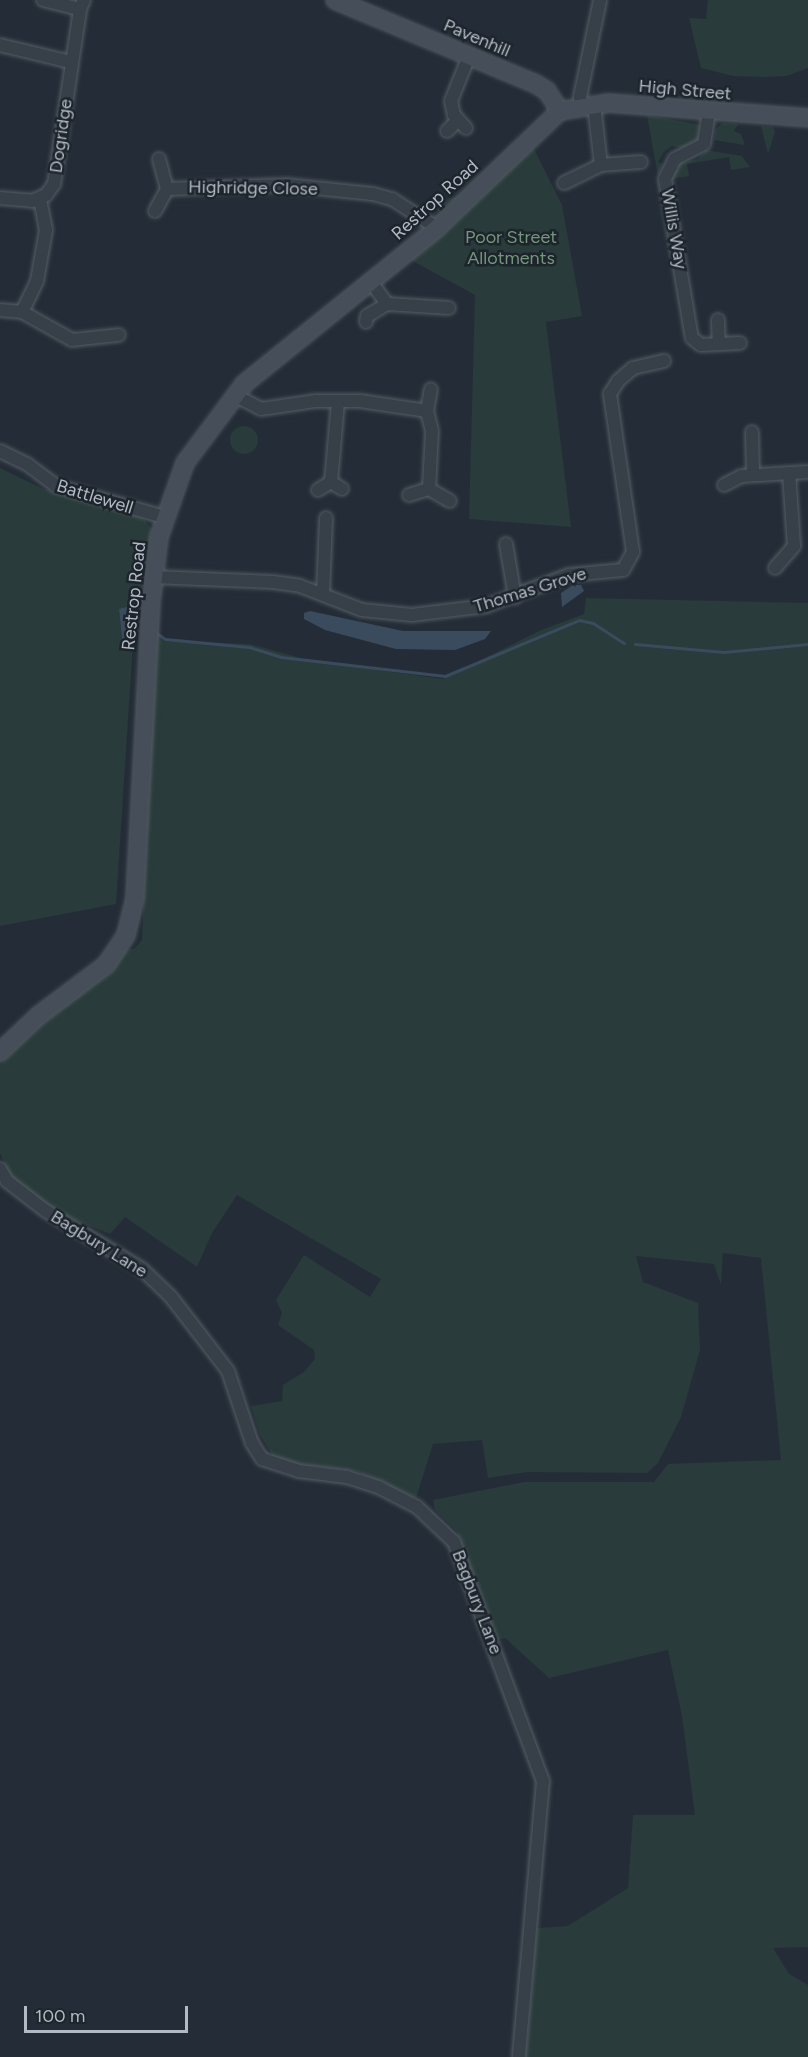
<!DOCTYPE html>
<html>
<head>
<meta charset="utf-8">
<style>
  body { margin:0 }
  #map { position:relative; width:808px; height:2057px; overflow:hidden; background:#242d37; font-family:Figtree,sans-serif }
  div>[style] { position:absolute }
  [style*='--x'] { left:calc(var(--x)*1px); top:calc(var(--y)*1px); width:calc(var(--w)*1px); rotate:calc(var(--a)*1deg) }
  .green>* { inset:0; background:#293b3a }
  .round { border-radius:50% }
  .water>* { inset:0; background:#3b4b5e }
  .stream>* { height:3px; margin:-1.5px; padding:0 1.5px; transform-origin:1.5px; border-radius:1.5px; background:#3b4b5e }
  .roads { filter:drop-shadow(0 0 2px #555d66) drop-shadow(0 0 2px #555d66) }
  .street>* { height:12px; margin:-6px; padding:0 6px; transform-origin:6px; border-radius:6px; background:#373f48 }
  .secondary>* { height:16px; margin:-8px; padding:0 8px; transform-origin:8px; border-radius:8px; background:#464e5a }
  span { translate:-50% -50%; white-space:nowrap; text-align:center; line-height:1.15; -webkit-text-stroke:5px #1d242c; paint-order:stroke }
  .street-label { font-size:18px; color:#b2bac4 }
  .park-label { font-size:18px; color:#73977b }
  .scale { position:absolute; left:24px; top:2006px; width:164px; height:27px; box-sizing:border-box; border:3px solid #b2bac4; border-top:0; padding-left:8px; font-size:18px; line-height:21px; white-space:nowrap; color:#b2bac4; -webkit-text-stroke:4px #1d242c; paint-order:stroke }
</style>
</head>
<body>
<div id="map">
  <div class="green">
    <i style="clip-path:polygon(708px 0,808px 0,808px 68px,787px 76px,766px 77px,733px 76px,701px 68px,689px 18px,706px 19px)"></i>
    <i style="clip-path:polygon(647px 115px,701px 125px,699px 141px,685px 149px,672px 146px,664px 152px,658px 162px,663px 164px,658px 176px)"></i>
    <i style="clip-path:polygon(722px 123px,738px 124px,734px 131px,741px 134px,745px 145px,714px 140px,715px 130px)"></i>
    <i style="clip-path:polygon(761px 126px,773px 127px,775px 132px,768px 154px)"></i>
    <i style="clip-path:polygon(533px 147px,562px 205px,582px 316px,546px 322px,571px 527px,469px 519px,475px 295px,411px 260px)"></i>
    <i style="clip-path:polygon(706px 150px,742px 156px,750px 167px,731px 170px,729px 157px,687px 164px,689px 176px,670px 179px,679px 163px,698px 159px)"></i>
    <i style="clip-path:polygon(461px 195px,440px 211px,421px 207px)"></i>
    <i class="round" style="left:230px;top:426px;width:28px;height:28px"></i>
    <i style="clip-path:polygon(0 468px,41px 488px,143px 518px,152px 529px,137px 612px,119px 610px,122px 639px,133px 643px,116px 904px,0 926px)"></i>
    <i style="clip-path:polygon(586px 598px,808px 603px,808px 1947px,773px 1948px,789px 1974px,808px 1985px,808px 2057px,526px 2057px,537px 1928px,568px 1926px,628px 1888px,633px 1815px,695px 1815px,682px 1716px,668px 1650px,549px 1678px,505px 1638px,497px 1640px,456px 1530px,435px 1510px,433px 1500px,524px 1482px,654px 1482px,668px 1464px,781px 1460px,761px 1258px,723px 1253px,721px 1285px,714px 1264px,636px 1256px,643px 1282px,698px 1303px,700px 1350px,681px 1417px,658px 1463px,647px 1473px,527px 1472px,488px 1478px,482px 1440px,433px 1444px,416px 1498px,357px 1471px,292px 1463px,273px 1456px,260px 1435px,251px 1406px,282px 1401px,283px 1385px,304px 1372px,315px 1359px,314px 1350px,278px 1325px,282px 1313px,276px 1300px,304px 1255px,370px 1297px,381px 1279px,237px 1195px,212px 1233px,197px 1267px,125px 1217px,110px 1234px,56px 1212px,10px 1177px,0 1153px,0 1059px,125px 949px,134px 949px,142px 940px,155px 631px,164px 641px,250px 644px,311px 661px,443px 679px,539px 631px,584px 614px)"></i>
  </div>
  <div class="water">
    <i style="clip-path:polygon(573px 585px,581px 585px,584px 591px,562px 607px,561px 593px)"></i>
    <i style="clip-path:polygon(127px 607px,137px 612px,135px 641px,122px 639px,119px 609px)"></i>
    <i style="clip-path:polygon(310px 611px,403px 631px,491px 631px,485px 639px,455px 650px,396px 649px,325px 630px,304px 619px,304px 613px)"></i>
  </div>
  <div class="stream">
    <i style="--x:155;--y:632;--w:12;--a:35"></i>
    <i style="--x:165;--y:639;--w:84;--a:5.4"></i>
    <i style="--x:249;--y:647;--w:34;--a:17"></i>
    <i style="--x:281;--y:657;--w:165;--a:6.6"></i>
    <i style="--x:445;--y:676;--w:145;--a:-22.7"></i>
    <i style="--x:579;--y:620;--w:14;--a:12"></i>
    <i style="--x:593;--y:623;--w:37;--a:33"></i>
    <i style="--x:635;--y:644;--w:89;--a:5.1"></i>
    <i style="--x:724;--y:652;--w:84;--a:-5.4"></i>
  </div>
  <div class="roads">
    <div class="street">
      <i style="--x:43;--y:0;--w:38;--a:14"></i>
      <i style="--x:80;--y:9;--w:10;--a:-66"></i>
      <i style="--x:0;--y:45;--w:73;--a:13.5"></i>
      <i style="--x:582;--y:104;--w:7;--a:-106"></i>
      <i style="--x:580;--y:97;--w:99;--a:-78.3"></i>
      <i style="--x:594;--y:104;--w:61;--a:83.5"></i>
      <i style="--x:601;--y:165;--w:40;--a:-4.3"></i>
      <i style="--x:709;--y:112;--w:32;--a:99"></i>
      <i style="--x:704;--y:144;--w:33;--a:153"></i>
      <i style="--x:675;--y:159;--w:22;--a:117"></i>
      <i style="--x:665;--y:179;--w:161;--a:80.4"></i>
      <i style="--x:692;--y:338;--w:11;--a:38"></i>
      <i style="--x:701;--y:345;--w:39;--a:-3"></i>
      <i style="--x:466;--y:128;--w:18;--a:-133"></i>
      <i style="--x:454;--y:115;--w:14;--a:-102"></i>
      <i style="--x:451;--y:101;--w:48;--a:-68.2"></i>
      <i style="--x:447;--y:131;--w:16;--a:-45"></i>
      <i style="--x:159;--y:159;--w:31;--a:75"></i>
      <i style="--x:167;--y:189;--w:120;--a:-1.9"></i>
      <i style="--x:287;--y:185;--w:86;--a:6"></i>
      <i style="--x:373;--y:194;--w:20;--a:15"></i>
      <i style="--x:392;--y:199;--w:54;--a:32.8"></i>
      <i style="--x:564;--y:183;--w:41;--a:-25.9"></i>
      <i style="--x:0;--y:198;--w:32;--a:5"></i>
      <i style="--x:32;--y:201;--w:15;--a:-23"></i>
      <i style="--x:46;--y:195;--w:14;--a:-54"></i>
      <i style="--x:54;--y:184;--w:177;--a:-81.5"></i>
      <i style="--x:155;--y:211;--w:25;--a:-61"></i>
      <i style="--x:371;--y:282;--w:27;--a:54"></i>
      <i style="--x:387;--y:304;--w:62;--a:3.7"></i>
      <i style="--x:0;--y:310;--w:22;--a:5"></i>
      <i style="--x:22;--y:312;--w:34;--a:-64"></i>
      <i style="--x:37;--y:281;--w:52;--a:-80"></i>
      <i style="--x:46;--y:230;--w:32;--a:-101"></i>
      <i style="--x:22;--y:312;--w:57;--a:29.2"></i>
      <i style="--x:72;--y:340;--w:47;--a:-6.1"></i>
      <i style="--x:718;--y:320;--w:24;--a:88"></i>
      <i style="--x:366;--y:322;--w:6;--a:-81"></i>
      <i style="--x:367;--y:316;--w:23;--a:-31"></i>
      <i style="--x:234;--y:395;--w:30;--a:27"></i>
      <i style="--x:261;--y:409;--w:56;--a:-8.3"></i>
      <i style="--x:316;--y:401;--w:44;--a:0"></i>
      <i style="--x:360;--y:401;--w:68;--a:8.5"></i>
      <i style="--x:427;--y:411;--w:21;--a:76"></i>
      <i style="--x:432;--y:431;--w:58;--a:93"></i>
      <i style="--x:427;--y:411;--w:22;--a:-80"></i>
      <i style="--x:752;--y:432;--w:42;--a:88.6"></i>
      <i style="--x:0;--y:451;--w:30;--a:26"></i>
      <i style="--x:27;--y:464;--w:36;--a:37"></i>
      <i style="--x:56;--y:486;--w:112;--a:16"></i>
      <i style="--x:331;--y:482;--w:80;--a:-85"></i>
      <i style="--x:724;--y:485;--w:20;--a:-27"></i>
      <i style="--x:742;--y:476;--w:66;--a:-3.5"></i>
      <i style="--x:318;--y:490;--w:15;--a:-32"></i>
      <i style="--x:331;--y:482;--w:13;--a:32"></i>
      <i style="--x:409;--y:495;--w:21;--a:-17"></i>
      <i style="--x:429;--y:489;--w:24;--a:30"></i>
      <i style="--x:506;--y:544;--w:54;--a:80.4"></i>
      <i style="--x:775;--y:568;--w:29;--a:-49"></i>
      <i style="--x:794;--y:546;--w:73;--a:-93.9"></i>
      <i style="--x:153;--y:577;--w:120;--a:2.4"></i>
      <i style="--x:273;--y:582;--w:27;--a:8"></i>
      <i style="--x:300;--y:586;--w:66;--a:21.2"></i>
      <i style="--x:362;--y:610;--w:50;--a:5.7"></i>
      <i style="--x:412;--y:615;--w:75;--a:-6.9"></i>
      <i style="--x:486;--y:606;--w:89;--a:-20.5"></i>
      <i style="--x:569;--y:575;--w:54;--a:-5.3"></i>
      <i style="--x:623;--y:570;--w:21;--a:-61"></i>
      <i style="--x:633;--y:552;--w:160;--a:-98.3"></i>
      <i style="--x:610;--y:394;--w:15;--a:-58"></i>
      <i style="--x:618;--y:381;--w:20;--a:-41"></i>
      <i style="--x:633;--y:368;--w:32;--a:-13"></i>
      <i style="--x:323;--y:594;--w:76;--a:-87.7"></i>
      <i style="--x:0;--y:1169;--w:14;--a:60"></i>
      <i style="--x:7;--y:1181;--w:49;--a:37.6"></i>
      <i style="--x:46;--y:1211;--w:112;--a:31.1"></i>
      <i style="--x:142;--y:1269;--w:40;--a:44"></i>
      <i style="--x:171;--y:1297;--w:93;--a:52.4"></i>
      <i style="--x:228;--y:1371;--w:76;--a:71.6"></i>
      <i style="--x:252;--y:1443;--w:19;--a:58"></i>
      <i style="--x:262;--y:1459;--w:38;--a:18"></i>
      <i style="--x:298;--y:1471;--w:49;--a:7"></i>
      <i style="--x:347;--y:1477;--w:35;--a:18"></i>
      <i style="--x:380;--y:1488;--w:42;--a:27.2"></i>
      <i style="--x:417;--y:1507;--w:51;--a:43.4"></i>
      <i style="--x:454;--y:1542;--w:255;--a:69.6"></i>
      <i style="--x:543;--y:1781;--w:277;--a:95"></i>
    </div>
    <div class="secondary">
      <i style="--x:335;--y:0;--w:218;--a:22.7"></i>
      <i style="--x:536;--y:84;--w:13;--a:32"></i>
      <i style="--x:547;--y:91;--w:24;--a:57"></i>
      <i style="--x:0;--y:1052;--w:52;--a:-43.5"></i>
      <i style="--x:38;--y:1016;--w:85;--a:-36.9"></i>
      <i style="--x:106;--y:965;--w:36;--a:-56"></i>
      <i style="--x:126;--y:935;--w:38;--a:-76"></i>
      <i style="--x:135;--y:898;--w:296;--a:-86.9"></i>
      <i style="--x:151;--y:602;--w:65;--a:-83"></i>
      <i style="--x:159;--y:537;--w:78;--a:-70.6"></i>
      <i style="--x:185;--y:463;--w:99;--a:-53.2"></i>
      <i style="--x:244;--y:384;--w:248;--a:-38.9"></i>
      <i style="--x:437;--y:228;--w:170;--a:-43.6"></i>
      <i style="--x:560;--y:111;--w:50;--a:-9.3"></i>
      <i style="--x:609;--y:103;--w:200;--a:4.3"></i>
    </div>
  </div>
  <div class="street-label">
    <span style="left:477px;top:38px;rotate:23deg">Pavenhill</span>
    <span style="left:685px;top:90px;rotate:5deg">High Street</span>
    <span style="left:61px;top:136px;rotate:-82deg">Dogridge</span>
    <span style="left:253px;top:188px;rotate:1deg">Highridge Close</span>
    <span style="left:435px;top:200px;rotate:-42deg">Restrop Road</span>
    <span style="left:674px;top:229px;rotate:80deg">Willis Way</span>
    <span style="left:95px;top:497px;rotate:17deg">Battlewell</span>
    <span style="left:530px;top:590px;rotate:-17deg">Thomas Grove</span>
    <span style="left:134px;top:596px;rotate:-84deg">Restrop Road</span>
    <span style="left:99px;top:1244px;rotate:32deg">Bagbury Lane</span>
    <span style="left:477px;top:1602px;rotate:69deg">Bagbury Lane</span>
  </div>
  <div class="park-label">
    <span style="left:511px;top:248px">Poor Street<br>Allotments</span>
  </div>
  <div class="scale">100 m</div>
</div>
</body>
</html>
